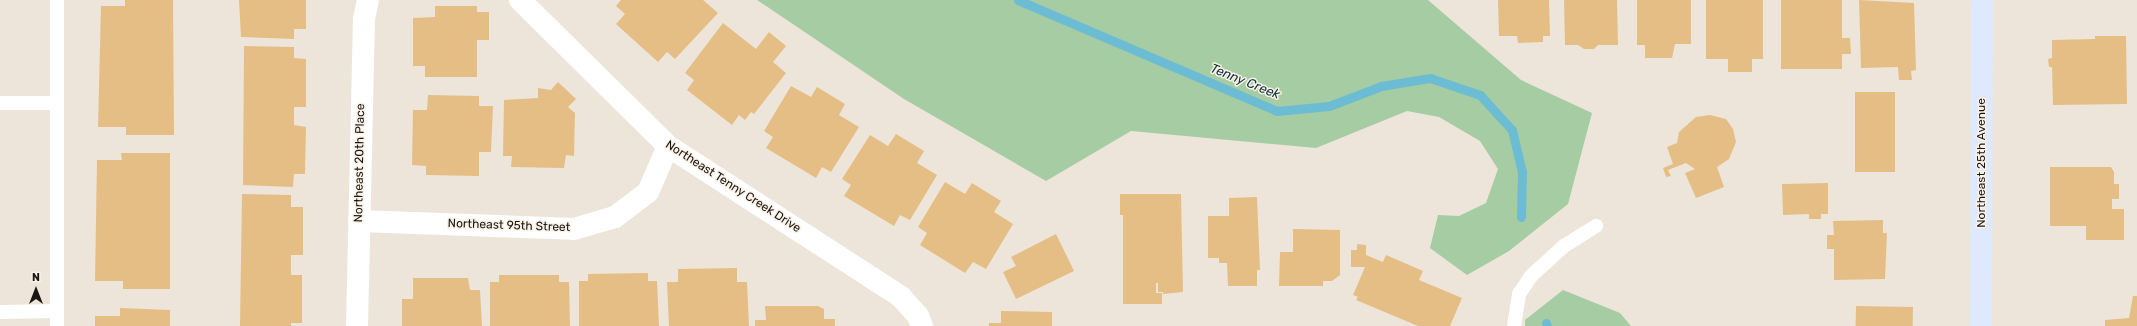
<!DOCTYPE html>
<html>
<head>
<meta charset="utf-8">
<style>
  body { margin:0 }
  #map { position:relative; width:2137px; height:326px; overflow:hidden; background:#ede5d9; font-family:Rubik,sans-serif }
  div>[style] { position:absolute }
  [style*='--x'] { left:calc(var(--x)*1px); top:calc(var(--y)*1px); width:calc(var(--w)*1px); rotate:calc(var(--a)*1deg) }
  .green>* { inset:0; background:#a6cca4 }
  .stream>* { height:9px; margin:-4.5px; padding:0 4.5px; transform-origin:4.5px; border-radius:4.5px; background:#6cbdd3 }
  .building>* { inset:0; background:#e5be85; transform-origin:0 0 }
  .lane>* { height:14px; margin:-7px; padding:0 7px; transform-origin:7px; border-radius:7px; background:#fff }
  .street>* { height:22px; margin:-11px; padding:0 11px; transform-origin:11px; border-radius:11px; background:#fff }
  .secondary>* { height:22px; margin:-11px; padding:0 11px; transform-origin:11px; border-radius:11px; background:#dee9fd }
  span { translate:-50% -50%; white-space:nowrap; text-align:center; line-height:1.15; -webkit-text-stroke:3px #faf2e6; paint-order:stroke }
  .street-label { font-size:12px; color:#181512 }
  .water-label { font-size:13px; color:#08313b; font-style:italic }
  .north { position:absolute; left:16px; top:270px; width:40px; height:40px; -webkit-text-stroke:3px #faf2e6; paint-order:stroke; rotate:0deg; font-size:11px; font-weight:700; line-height:16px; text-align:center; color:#181512 }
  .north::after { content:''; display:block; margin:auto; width:14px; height:18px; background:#181512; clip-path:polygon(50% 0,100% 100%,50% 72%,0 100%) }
</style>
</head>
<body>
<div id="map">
  <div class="green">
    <i style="clip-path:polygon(757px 0,1428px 0,1521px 80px,1592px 113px,1568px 204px,1509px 251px,1467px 275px,1430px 248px,1438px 215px,1459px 216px,1486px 203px,1498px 169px,1480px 141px,1439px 117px,1407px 111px,1316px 148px,1131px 131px,1046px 181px,904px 99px)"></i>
    <i style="clip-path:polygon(1563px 290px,1620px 313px,1631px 326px,1525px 326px,1525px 320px)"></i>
  </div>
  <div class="stream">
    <i style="--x:1018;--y:0;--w:282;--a:23.2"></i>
    <i style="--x:1277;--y:111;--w:52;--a:-5.5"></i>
    <i style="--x:1329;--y:106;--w:56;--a:-21"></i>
    <i style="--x:1381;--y:86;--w:50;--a:-9.3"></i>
    <i style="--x:1430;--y:78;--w:53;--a:18.8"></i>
    <i style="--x:1480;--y:95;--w:47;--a:47.6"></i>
    <i style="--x:1512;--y:130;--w:43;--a:76.6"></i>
    <i style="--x:1522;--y:172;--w:45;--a:91.3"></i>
    <i style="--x:1546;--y:323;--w:3;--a:72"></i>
  </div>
  <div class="building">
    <i style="clip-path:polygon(125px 0,173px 0,174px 135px,126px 135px,126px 127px,98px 127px,101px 6px,125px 6px)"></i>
    <i style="clip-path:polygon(239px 0,306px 0,306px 29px,294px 29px,294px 39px,241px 37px)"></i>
    <i style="clip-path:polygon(621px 0,703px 0,718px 13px,675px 59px,667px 52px,658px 62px,616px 24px,625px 14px,616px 6px)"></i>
    <i style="clip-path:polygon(1498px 0,1549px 0,1550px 36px,1543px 36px,1543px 42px,1518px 43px,1517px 36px,1499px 36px)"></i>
    <i style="clip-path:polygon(1564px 0,1617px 0,1618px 45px,1598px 45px,1594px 49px,1584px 49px,1578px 45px,1565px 45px)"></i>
    <i style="clip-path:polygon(1637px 0,1691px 0,1691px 44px,1675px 44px,1672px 58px,1645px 58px,1645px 45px,1637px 45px)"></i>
    <i style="clip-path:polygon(1706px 0,1763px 0,1763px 59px,1752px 59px,1752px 72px,1728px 72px,1728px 59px,1706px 59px)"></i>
    <i style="clip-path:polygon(1781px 0,1842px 0,1842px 38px,1850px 38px,1851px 54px,1842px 54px,1842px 69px,1781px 69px)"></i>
    <i style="clip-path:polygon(1859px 0,1914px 3px,1916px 70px,1911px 71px,1912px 80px,1899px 80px,1898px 67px,1861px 68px)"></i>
    <i style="clip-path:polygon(435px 6px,477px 6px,477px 12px,489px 12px,489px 40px,477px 40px,477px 77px,425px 77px,425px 66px,413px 66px,413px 18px,435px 17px)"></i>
    <i style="clip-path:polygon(723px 23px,756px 49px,769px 32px,786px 46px,773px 62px,786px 73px,754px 114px,751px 112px,745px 120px,739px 115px,732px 125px,687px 90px,694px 80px,685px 73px)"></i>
    <i style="clip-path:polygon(2095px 36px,2126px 36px,2127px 104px,2053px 105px,2052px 67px,2049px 67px,2048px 59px,2052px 58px,2052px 40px,2095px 39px)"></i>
    <i style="clip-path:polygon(244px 46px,294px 47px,294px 58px,306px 59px,306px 107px,294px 107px,294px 125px,306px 127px,305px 174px,294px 174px,293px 187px,243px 185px)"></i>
    <i style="clip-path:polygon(558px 82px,576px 99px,568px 107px,575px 113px,574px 156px,566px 155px,564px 168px,511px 167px,512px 156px,503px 156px,504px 100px,538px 98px,538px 88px,551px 90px)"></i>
    <i style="clip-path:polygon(791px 86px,811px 97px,817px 87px,845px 104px,839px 115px,859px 127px,831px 172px,822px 167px,816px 178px,766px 148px,773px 137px,764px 131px)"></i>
    <i style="left:1855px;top:92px;width:40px;height:80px"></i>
    <i style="clip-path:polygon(428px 95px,479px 96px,479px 106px,493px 106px,491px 152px,479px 152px,479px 176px,426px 175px,426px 166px,412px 165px,413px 110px,427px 110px)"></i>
    <i style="clip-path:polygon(1710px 115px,1726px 119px,1733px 129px,1736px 142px,1729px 159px,1717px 167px,1724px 187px,1696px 198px,1685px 173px,1695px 169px,1686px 163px,1668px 170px,1671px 176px,1666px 177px,1663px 168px,1673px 164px,1667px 147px,1677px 143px,1679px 132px,1696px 117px)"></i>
    <i style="clip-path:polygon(896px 134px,924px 151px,917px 163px,937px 175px,910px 220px,900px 215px,894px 226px,844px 196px,851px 185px,842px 179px,870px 135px,888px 146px)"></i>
    <i style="clip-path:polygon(121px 153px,170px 153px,170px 289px,123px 289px,123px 281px,95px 281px,97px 160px,122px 160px)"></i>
    <i style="clip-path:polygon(2050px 167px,2111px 167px,2114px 172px,2114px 184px,2119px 184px,2119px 199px,2112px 199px,2112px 209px,2124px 209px,2124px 240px,2086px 240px,2086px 226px,2050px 226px)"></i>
    <i style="clip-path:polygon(945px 182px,965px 194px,972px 183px,1001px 201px,994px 212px,1013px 224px,986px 269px,973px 262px,965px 273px,920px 245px,927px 233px,918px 227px)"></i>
    <i style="clip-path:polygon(1828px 183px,1828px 214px,1821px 214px,1821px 219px,1809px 219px,1809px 214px,1783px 215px,1782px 184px)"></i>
    <i style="clip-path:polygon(242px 194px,291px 195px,291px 207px,303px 207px,303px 255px,291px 255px,291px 275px,302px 275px,302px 323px,291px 323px,291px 326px,240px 326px)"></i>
    <i style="clip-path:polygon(1120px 194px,1181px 194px,1183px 292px,1163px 294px,1163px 292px,1158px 292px,1158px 283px,1156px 283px,1156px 293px,1162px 293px,1162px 304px,1123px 304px,1123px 215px,1120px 215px)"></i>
    <i style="clip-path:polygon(1257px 197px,1260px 270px,1257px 270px,1257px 286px,1228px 286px,1227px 263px,1219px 263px,1219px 258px,1208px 258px,1208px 216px,1229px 216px,1229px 198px)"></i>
    <i style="clip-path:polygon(1883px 220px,1883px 233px,1887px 233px,1885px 279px,1834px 280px,1834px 249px,1827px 249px,1827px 235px,1834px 235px,1833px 221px)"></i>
    <i style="clip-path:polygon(1293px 229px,1340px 230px,1340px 275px,1332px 281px,1323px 281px,1323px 286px,1279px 286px,1280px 252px,1293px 252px)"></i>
    <i style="clip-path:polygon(1056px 234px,1074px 271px,1016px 299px,1003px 272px,1016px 266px,1011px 257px)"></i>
    <i style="clip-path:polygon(1357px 244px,1366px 245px,1366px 255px,1383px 262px,1386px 255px,1423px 271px,1419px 280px,1462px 298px,1450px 326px,1418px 326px,1356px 300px,1358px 297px,1353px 295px,1365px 267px,1351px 267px,1351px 250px,1357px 250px)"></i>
    <i style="clip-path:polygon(737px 268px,737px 282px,747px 282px,749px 326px,669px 326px,667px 282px,678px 282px,678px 269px)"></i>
    <i style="clip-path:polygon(648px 273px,648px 281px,657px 281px,659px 326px,579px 326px,579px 281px,588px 281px,588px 274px)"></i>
    <i style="clip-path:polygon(499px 275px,559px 275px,559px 282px,569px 282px,570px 326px,490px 326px,490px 282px,499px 282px)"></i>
    <i style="clip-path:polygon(413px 278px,468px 278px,470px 290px,480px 290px,482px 326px,402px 326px,402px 299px,413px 299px)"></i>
    <i style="clip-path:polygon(2133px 296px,2137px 296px,2137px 326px,2105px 326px,2105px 320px,2129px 318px)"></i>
    <i style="clip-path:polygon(765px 306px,818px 306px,824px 309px,824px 319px,835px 319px,835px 326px,755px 326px,755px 320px,766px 320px)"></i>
    <i style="left:1856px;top:306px;width:57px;height:20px;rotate:1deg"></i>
    <i style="clip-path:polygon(120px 308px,170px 310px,170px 326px,95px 326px,95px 316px,120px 316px)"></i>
    <i style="clip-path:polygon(1001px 311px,1052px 312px,1052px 326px,989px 326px,989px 323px,1001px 323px)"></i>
  </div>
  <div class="lane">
    <i style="--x:57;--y:0;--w:326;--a:90"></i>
    <i style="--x:0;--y:103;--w:57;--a:0"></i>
    <i style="--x:0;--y:312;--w:57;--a:-1"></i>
    <i style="--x:1514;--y:326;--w:32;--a:-81"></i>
    <i style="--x:1519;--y:294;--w:22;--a:-56"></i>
    <i style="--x:1531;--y:276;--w:45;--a:-42.3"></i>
    <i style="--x:1564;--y:246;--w:38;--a:-32"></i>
  </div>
  <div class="street">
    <i style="--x:520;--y:0;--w:208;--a:44.6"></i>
    <i style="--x:668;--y:146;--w:278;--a:32.9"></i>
    <i style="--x:901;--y:297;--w:25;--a:48"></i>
    <i style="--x:918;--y:316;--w:11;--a:68"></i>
    <i style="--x:359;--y:221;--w:215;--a:2.1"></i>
    <i style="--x:574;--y:229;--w:43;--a:-16.3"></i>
    <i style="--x:615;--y:217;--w:41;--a:-37.1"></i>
    <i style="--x:648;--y:192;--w:50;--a:-66.5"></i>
    <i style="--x:357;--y:326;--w:307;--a:-88.7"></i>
    <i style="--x:364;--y:19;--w:19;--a:-78"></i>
  </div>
  <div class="secondary">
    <i style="--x:1981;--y:326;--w:326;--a:-89.8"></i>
  </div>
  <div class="street-label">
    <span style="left:360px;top:163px;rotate:-89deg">Northeast 20th Place</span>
    <span style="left:1982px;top:163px;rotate:-90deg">Northeast 25th Avenue</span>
    <span style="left:733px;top:187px;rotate:33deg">Northeast Tenny Creek Drive</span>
    <span style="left:509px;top:226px;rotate:2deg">Northeast 95th Street</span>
  </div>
  <div class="water-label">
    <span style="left:1245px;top:82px;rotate:22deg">Tenny Creek</span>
  </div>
  <div class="north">N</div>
</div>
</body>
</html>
